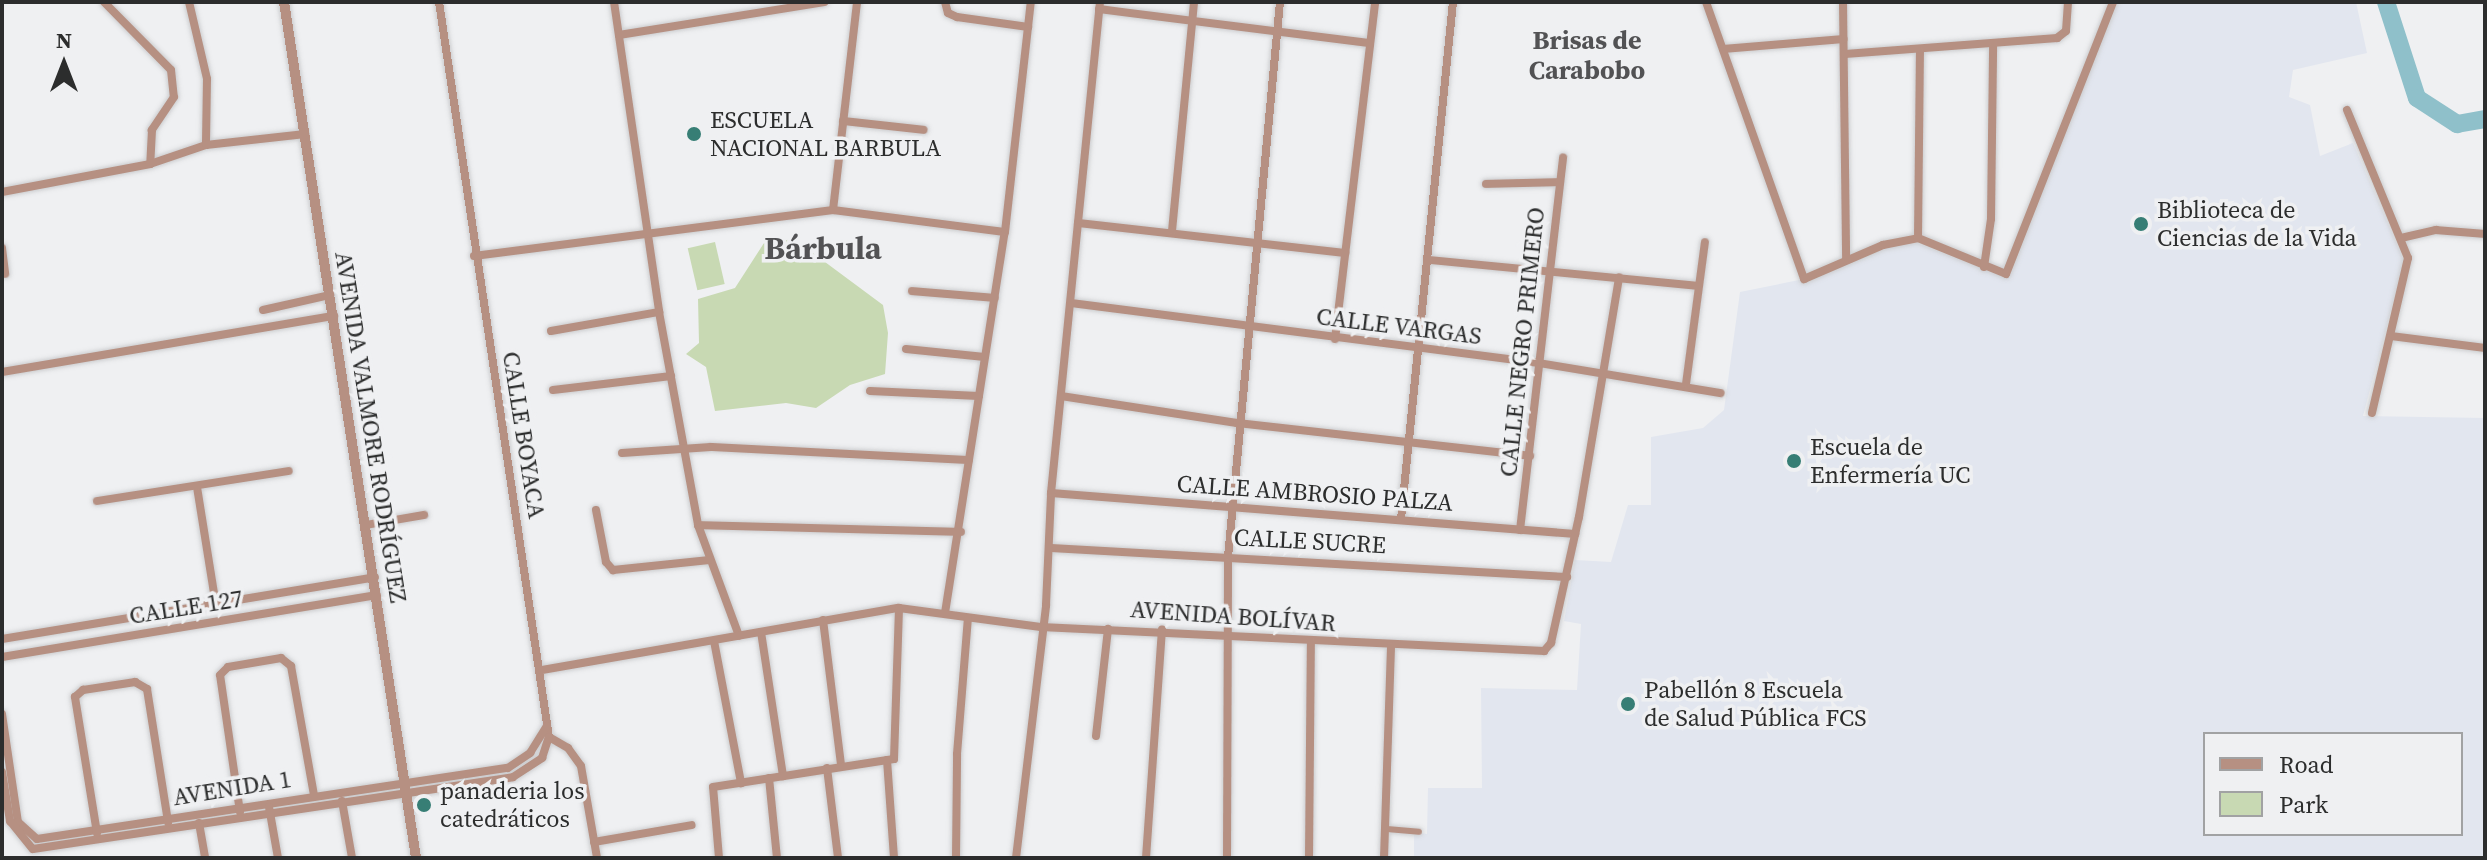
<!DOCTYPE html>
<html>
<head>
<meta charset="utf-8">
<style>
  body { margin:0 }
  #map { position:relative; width:2487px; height:860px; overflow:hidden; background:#eff0f2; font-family:"Source Serif 4",serif }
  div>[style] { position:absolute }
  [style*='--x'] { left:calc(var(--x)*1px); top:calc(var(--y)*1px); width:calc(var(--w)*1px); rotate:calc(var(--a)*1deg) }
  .built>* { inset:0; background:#e2e6ef }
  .green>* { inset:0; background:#c8d9b3; transform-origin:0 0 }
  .river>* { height:18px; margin:-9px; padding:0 9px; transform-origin:9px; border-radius:9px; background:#8fc0ca }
  .roads { filter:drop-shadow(0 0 2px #cccdcf) drop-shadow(0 0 2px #cccdcf) }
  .pedestrian>* { height:6px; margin:-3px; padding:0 3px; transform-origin:3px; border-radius:3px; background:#b69082 }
  .minor>* { height:8px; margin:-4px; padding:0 4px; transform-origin:4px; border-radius:4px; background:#b69082 }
  .tertiary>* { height:10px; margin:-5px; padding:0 5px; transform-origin:5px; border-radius:5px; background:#b69082 }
  .dots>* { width:22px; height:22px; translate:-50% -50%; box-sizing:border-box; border:4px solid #eff0f2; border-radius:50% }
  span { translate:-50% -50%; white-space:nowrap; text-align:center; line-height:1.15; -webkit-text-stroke:7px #eff0f2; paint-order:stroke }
  .poi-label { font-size:24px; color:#2c2d2d }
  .left { translate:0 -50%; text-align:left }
  .street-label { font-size:24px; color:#2c2d2d }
  .neighbourhood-label { font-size:26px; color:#525254; font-weight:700 }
  .district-label { font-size:32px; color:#525254; font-weight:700 }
  .frame { position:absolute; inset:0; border:4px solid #2c2d2d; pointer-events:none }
  .legend { position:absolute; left:2203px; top:732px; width:260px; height:104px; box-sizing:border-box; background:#eff0f2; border:2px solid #a1a2a3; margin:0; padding:10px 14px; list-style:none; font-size:24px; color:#2c2d2d }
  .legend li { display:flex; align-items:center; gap:16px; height:40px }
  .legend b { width:40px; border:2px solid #a1a2a3 }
  .north { position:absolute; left:24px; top:24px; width:80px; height:80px; -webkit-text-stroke:6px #eff0f2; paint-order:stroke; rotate:0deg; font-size:22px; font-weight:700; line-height:32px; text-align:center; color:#2c2d2d }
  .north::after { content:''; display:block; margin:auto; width:28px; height:36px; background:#2c2d2d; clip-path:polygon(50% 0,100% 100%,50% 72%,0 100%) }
</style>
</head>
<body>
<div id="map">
  <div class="built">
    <i style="clip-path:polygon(evenodd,2113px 2px,2356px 2px,2367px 53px,2293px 70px,2289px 97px,2310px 105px,2320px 156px,2353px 143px,2404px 261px,2363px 416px,2485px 418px,2485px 858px,1414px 858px,1414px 832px,1427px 834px,1428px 788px,1482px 788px,1481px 688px,1577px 690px,1581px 624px,1564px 621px,1575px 560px,1611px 562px,1628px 505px,1651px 505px,1651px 437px,1703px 428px,1724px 410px,1740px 292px,1804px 279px,1883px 245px,1917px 243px,2007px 278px,2113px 2px,2205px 734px,2461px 734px,2461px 834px,2205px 834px,2205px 734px)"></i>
  </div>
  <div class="green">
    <i style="clip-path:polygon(794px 239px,883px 305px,888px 333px,885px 374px,850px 385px,816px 408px,786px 403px,715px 411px,706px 367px,686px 354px,699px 343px,698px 299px,735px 288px,764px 243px)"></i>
    <i style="left:715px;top:242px;width:43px;height:28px;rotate:77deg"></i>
  </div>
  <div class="river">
    <i style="--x:2386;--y:2;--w:101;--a:72.1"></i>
    <i style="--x:2417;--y:98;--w:48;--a:33"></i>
    <i style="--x:2457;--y:124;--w:28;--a:-10"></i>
  </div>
  <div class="roads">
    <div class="pedestrian">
      <i style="--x:1387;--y:829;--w:32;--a:5"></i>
    </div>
    <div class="minor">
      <i style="--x:104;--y:2;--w:95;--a:45.4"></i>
      <i style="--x:171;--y:70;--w:27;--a:84"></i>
      <i style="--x:174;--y:97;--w:40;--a:124"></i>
      <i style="--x:152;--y:130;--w:34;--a:93"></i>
      <i style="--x:189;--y:2;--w:79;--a:76.8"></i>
      <i style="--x:207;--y:79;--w:66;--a:90.9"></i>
      <i style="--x:439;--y:2;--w:743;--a:81.49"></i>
      <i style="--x:549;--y:737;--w:22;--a:30"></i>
      <i style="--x:568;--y:748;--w:22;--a:54"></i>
      <i style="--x:581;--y:766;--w:93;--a:80.1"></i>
      <i style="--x:614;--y:2;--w:313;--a:81.7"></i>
      <i style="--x:659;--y:312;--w:217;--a:79.6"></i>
      <i style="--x:698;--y:525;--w:118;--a:69.7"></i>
      <i style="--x:945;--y:2;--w:11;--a:75"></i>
      <i style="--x:948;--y:13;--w:10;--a:24"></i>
      <i style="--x:957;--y:17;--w:72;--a:8"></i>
      <i style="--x:1706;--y:2;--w:294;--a:70.5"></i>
      <i style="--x:1804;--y:279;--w:86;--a:-23.3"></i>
      <i style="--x:1883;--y:245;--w:36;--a:-11"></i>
      <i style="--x:1918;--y:238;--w:95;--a:22.2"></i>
      <i style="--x:2006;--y:274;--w:292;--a:-68.5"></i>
      <i style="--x:1843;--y:2;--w:258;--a:89.3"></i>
      <i style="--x:1099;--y:9;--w:272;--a:7.2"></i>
      <i style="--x:619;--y:35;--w:208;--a:-9.1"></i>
      <i style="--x:1723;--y:49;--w:121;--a:-4.7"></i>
      <i style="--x:1845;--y:54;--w:213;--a:-4.3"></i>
      <i style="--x:2057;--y:38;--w:11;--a:-38"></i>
      <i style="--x:2066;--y:31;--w:29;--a:-86"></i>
      <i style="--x:2347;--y:110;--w:160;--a:67.6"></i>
      <i style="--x:2408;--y:258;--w:159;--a:103.1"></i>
      <i style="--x:843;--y:121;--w:81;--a:6.3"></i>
      <i style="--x:1486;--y:184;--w:74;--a:-1.5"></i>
      <i style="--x:2;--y:192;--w:151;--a:-10.7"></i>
      <i style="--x:150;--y:164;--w:59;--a:-18.7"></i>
      <i style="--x:206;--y:145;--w:100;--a:-6.3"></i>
      <i style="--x:833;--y:210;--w:209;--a:-83.4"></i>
      <i style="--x:1078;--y:223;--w:269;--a:6.4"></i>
      <i style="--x:1172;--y:231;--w:230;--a:-84.5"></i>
      <i style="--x:1918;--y:238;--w:187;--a:-89.4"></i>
      <i style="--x:2401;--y:238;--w:36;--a:-13"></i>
      <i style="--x:2436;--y:230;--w:49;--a:4.7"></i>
      <i style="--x:2;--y:248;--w:26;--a:83"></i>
      <i style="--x:474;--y:256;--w:362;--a:-7.3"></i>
      <i style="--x:833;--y:210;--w:173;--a:7.3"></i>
      <i style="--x:1430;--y:260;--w:269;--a:5.5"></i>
      <i style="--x:1984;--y:267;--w:49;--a:-81.7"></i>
      <i style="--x:1991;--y:219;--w:174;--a:-89.3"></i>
      <i style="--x:912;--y:291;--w:83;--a:4.8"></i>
      <i style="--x:1071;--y:303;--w:472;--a:7.3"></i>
      <i style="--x:1539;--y:363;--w:184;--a:9.4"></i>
      <i style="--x:263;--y:310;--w:69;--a:-12.6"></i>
      <i style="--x:551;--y:331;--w:110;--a:-10"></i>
      <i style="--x:2391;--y:336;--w:95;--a:7.3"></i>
      <i style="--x:1335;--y:339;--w:339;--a:-83.2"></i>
      <i style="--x:906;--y:349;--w:79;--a:5.8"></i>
      <i style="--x:2;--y:372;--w:337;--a:-9.6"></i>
      <i style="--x:1686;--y:384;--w:143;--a:-82.4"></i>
      <i style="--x:553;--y:390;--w:119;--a:-6.8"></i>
      <i style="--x:870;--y:391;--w:109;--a:2.6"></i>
      <i style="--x:1061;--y:396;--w:178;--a:8.7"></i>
      <i style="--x:1237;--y:423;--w:295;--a:6.4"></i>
      <i style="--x:622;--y:453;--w:89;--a:-3.9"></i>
      <i style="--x:711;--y:447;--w:258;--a:2.9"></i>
      <i style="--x:197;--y:487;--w:121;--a:80.9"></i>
      <i style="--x:1051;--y:493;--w:526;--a:4.47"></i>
      <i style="--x:97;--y:501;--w:194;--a:-8.9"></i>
      <i style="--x:596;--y:510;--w:53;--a:79.1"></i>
      <i style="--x:606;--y:562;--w:11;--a:49"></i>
      <i style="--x:613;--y:570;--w:97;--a:-5.9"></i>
      <i style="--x:1401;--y:519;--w:520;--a:-84.26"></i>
      <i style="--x:366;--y:525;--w:59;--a:-9.8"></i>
      <i style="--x:698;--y:525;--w:263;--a:1.5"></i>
      <i style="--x:1520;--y:530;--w:375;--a:-83.4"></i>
      <i style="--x:1051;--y:548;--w:517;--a:3.22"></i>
      <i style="--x:945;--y:613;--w:386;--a:-81.1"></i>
      <i style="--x:1005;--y:232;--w:231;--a:-83.6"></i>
      <i style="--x:823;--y:620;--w:146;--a:82.9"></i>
      <i style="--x:761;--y:632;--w:146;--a:81.3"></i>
      <i style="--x:2;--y:639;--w:378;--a:-9.4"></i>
      <i style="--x:714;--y:641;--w:145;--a:79.2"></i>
      <i style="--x:2;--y:657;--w:380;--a:-9.4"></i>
      <i style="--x:542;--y:670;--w:362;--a:-9.9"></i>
      <i style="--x:899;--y:608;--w:143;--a:7.6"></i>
      <i style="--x:1041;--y:627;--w:504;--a:2.73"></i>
      <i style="--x:1544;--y:651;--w:11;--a:-49"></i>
      <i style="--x:1551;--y:643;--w:129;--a:-77.5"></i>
      <i style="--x:1579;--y:517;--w:243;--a:-80.5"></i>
      <i style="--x:2;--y:714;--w:109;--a:81.6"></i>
      <i style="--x:18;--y:822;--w:25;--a:42"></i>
      <i style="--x:37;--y:839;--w:476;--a:-8.6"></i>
      <i style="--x:508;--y:768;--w:27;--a:-34"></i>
      <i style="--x:530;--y:753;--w:32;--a:-58"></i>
      <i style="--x:1096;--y:736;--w:108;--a:-83.6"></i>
      <i style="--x:887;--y:760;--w:98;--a:85.9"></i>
      <i style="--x:827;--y:768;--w:91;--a:83"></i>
      <i style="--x:2;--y:772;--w:50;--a:80.7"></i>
      <i style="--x:10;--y:821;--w:36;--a:51"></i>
      <i style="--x:33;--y:849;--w:485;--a:-8.5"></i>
      <i style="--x:513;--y:777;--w:35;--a:-33"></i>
      <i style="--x:542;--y:758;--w:22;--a:-72"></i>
      <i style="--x:769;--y:778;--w:80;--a:84.3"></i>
      <i style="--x:342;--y:801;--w:58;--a:80"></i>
      <i style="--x:269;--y:807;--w:52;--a:80"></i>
      <i style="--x:240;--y:812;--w:138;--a:-98.3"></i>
      <i style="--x:220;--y:675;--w:11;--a:-45"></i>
      <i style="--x:228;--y:667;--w:54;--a:-9.6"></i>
      <i style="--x:281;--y:658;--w:13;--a:39"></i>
      <i style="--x:291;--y:666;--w:131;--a:79.9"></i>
      <i style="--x:199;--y:823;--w:36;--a:80"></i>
      <i style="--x:97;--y:833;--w:138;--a:-99.2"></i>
      <i style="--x:75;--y:697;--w:11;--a:-41"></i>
      <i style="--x:83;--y:690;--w:53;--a:-8.7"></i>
      <i style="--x:135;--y:682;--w:14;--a:30"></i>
      <i style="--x:147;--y:689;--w:135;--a:81"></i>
      <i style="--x:594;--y:842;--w:99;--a:-9.8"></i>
      <i style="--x:719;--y:858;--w:71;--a:-94.8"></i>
      <i style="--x:713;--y:787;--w:183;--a:-8.8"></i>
      <i style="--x:894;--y:759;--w:151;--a:-88.1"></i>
      <i style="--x:956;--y:858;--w:104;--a:-89.4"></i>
      <i style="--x:957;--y:754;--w:136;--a:-85.4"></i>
      <i style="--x:1016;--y:858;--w:255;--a:-83.2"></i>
      <i style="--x:1046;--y:605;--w:112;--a:-87.4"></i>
      <i style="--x:1051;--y:493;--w:493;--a:-84.3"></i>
      <i style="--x:1146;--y:858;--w:229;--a:-86"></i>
      <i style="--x:1227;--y:858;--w:301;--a:-89.8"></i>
      <i style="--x:1228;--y:557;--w:557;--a:-84.65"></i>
      <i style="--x:1309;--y:858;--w:217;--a:-89.5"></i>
      <i style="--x:1384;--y:858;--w:212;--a:-88.1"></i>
    </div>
    <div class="tertiary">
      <i style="--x:284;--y:2;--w:866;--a:81.23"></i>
    </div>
  </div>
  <div class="dots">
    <i style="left:694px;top:134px;background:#377e75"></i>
    <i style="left:2141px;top:224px;background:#377e75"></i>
    <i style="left:1794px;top:461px;background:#377e75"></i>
    <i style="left:1628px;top:704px;background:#377e75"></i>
    <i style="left:424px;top:805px;background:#377e75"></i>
  </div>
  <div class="poi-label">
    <span class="left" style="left:710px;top:134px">ESCUELA<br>NACIONAL BARBULA</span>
    <span class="left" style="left:2157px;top:224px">Biblioteca de<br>Ciencias de la Vida</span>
    <span class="left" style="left:1810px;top:461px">Escuela de<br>Enfermería UC</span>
    <span class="left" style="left:1644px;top:704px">Pabellón 8 Escuela<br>de Salud Pública FCS</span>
    <span class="left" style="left:440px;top:805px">panaderia los<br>catedráticos</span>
  </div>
  <div class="street-label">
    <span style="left:1399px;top:326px;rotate:7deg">CALLE VARGAS</span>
    <span style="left:1522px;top:342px;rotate:-84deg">CALLE NEGRO PRIMERO</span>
    <span style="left:371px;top:427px;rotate:81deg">AVENIDA VALMORE RODRÍGUEZ</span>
    <span style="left:524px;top:435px;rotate:81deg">CALLE BOYACA</span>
    <span style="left:1315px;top:493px;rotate:4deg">CALLE AMBROSIO PALZA</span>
    <span style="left:1310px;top:541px;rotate:3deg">CALLE SUCRE</span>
    <span style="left:186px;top:607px;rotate:-9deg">CALLE 127</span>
    <span style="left:1233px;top:616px;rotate:4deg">AVENIDA BOLÍVAR</span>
    <span style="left:232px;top:788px;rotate:-9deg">AVENIDA 1</span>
  </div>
  <div class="neighbourhood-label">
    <span style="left:1587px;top:56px">Brisas de<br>Carabobo</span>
  </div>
  <div class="district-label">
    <span style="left:823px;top:248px">Bárbula</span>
  </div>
  <div class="frame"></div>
  <ul class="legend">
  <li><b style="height:10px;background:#b69082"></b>Road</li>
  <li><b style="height:22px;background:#c8d9b3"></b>Park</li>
  </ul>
  <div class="north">N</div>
</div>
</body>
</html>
